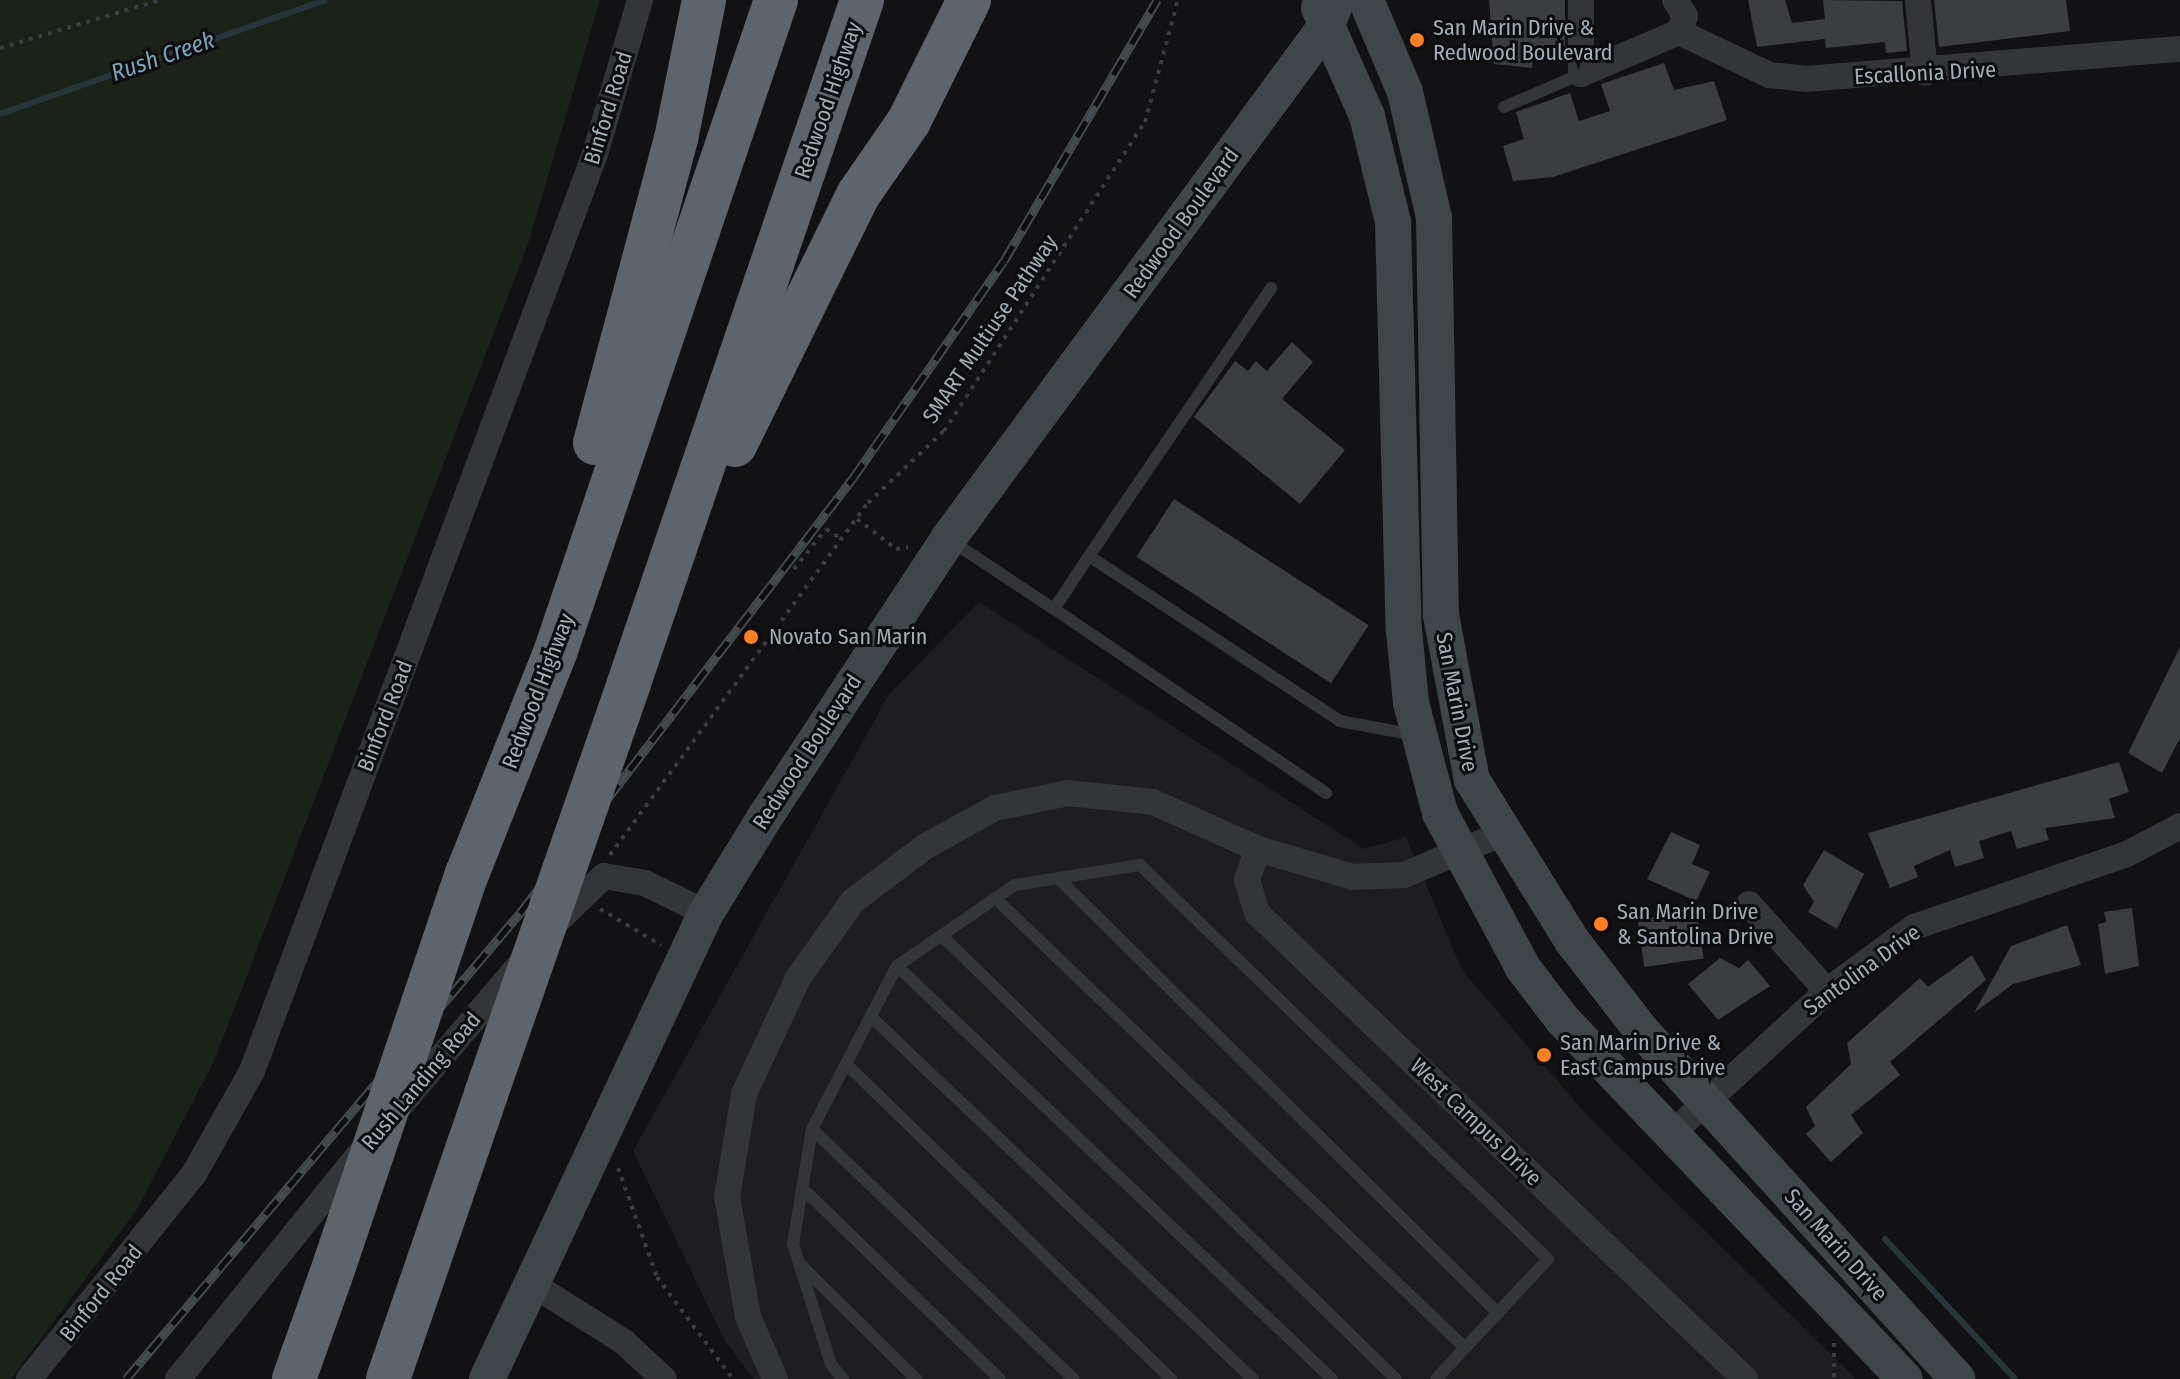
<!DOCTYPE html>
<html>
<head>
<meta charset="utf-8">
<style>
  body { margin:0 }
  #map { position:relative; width:2180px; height:1379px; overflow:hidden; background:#121214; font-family:"Fira Sans Condensed",sans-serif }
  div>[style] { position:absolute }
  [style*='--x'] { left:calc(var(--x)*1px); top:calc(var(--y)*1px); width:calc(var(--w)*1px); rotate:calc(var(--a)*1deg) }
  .built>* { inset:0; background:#1e1e21 }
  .green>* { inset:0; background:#1a221a }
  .stream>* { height:6px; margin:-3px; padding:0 3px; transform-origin:3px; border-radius:3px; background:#273538 }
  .building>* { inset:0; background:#3c3d41; transform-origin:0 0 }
  .path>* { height:4px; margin-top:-2px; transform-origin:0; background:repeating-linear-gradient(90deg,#393c40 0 4px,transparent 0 10px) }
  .lane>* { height:12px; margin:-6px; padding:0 6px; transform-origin:6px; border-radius:6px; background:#333539 }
  .street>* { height:26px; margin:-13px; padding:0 13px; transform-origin:13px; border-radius:13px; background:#333539 }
  .secondary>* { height:36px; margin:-18px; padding:0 18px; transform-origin:18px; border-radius:18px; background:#404549 }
  .highway>* { height:44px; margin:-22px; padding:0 22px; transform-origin:22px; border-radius:22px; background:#5e646a }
  .rail>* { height:9px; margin-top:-4.5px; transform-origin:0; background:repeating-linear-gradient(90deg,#0d0d0f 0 18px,#454a4e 0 36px); box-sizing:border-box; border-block:2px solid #454a4e }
  .highway-bridge>* { height:44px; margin:-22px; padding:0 22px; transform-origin:22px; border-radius:22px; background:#5e646a }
  .dots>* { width:22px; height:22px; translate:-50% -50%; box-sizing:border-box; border:4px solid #0d0d0f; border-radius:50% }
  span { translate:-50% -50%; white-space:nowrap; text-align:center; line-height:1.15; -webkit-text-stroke:6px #0d0d0f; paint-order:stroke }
  .poi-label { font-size:22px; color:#a2adb5 }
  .left { translate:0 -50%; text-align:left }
  .street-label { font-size:22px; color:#a2adb5 }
  .water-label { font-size:24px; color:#76a5b3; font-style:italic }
</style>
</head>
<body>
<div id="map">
  <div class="built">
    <i style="clip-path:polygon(979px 602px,1364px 849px,1406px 837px,1462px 970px,1585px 1113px,1856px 1379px,754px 1379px,725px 1341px,633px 1151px,890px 693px)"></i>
  </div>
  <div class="green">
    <i style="clip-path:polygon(0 0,600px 0,528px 244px,215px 1059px,138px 1208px,11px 1379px,0 1379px)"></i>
  </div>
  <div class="stream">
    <i style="--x:0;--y:114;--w:344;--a:-19.3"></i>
    <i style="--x:1885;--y:1239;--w:191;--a:47.1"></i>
  </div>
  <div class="building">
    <i style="clip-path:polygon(1489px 0,1565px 0,1565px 49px,1534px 46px,1532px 68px,1494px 64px)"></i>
    <i style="clip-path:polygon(1748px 0,1785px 0,1792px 23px,1825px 19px,1823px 0,1902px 1px,1907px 51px,1886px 53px,1885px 42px,1826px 48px,1825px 39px,1757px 47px)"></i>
    <i style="clip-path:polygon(1934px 0,2066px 0,2070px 31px,1939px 47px)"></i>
    <i style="clip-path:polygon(1664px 63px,1674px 90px,1714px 81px,1727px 120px,1553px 177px,1513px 181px,1503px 146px,1524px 139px,1516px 112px,1570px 93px,1579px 121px,1610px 111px,1601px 84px)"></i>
    <i style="clip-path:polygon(1292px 342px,1313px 362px,1282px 399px,1345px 450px,1300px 504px,1194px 417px,1235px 361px,1248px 371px,1256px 361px,1267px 371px)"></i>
    <i style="left:1174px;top:499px;width:232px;height:69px;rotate:33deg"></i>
    <i style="clip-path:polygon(2180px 647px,2180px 738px,2162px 773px,2128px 753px)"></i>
    <i style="clip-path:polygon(2119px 762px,2129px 792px,2109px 799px,2115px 818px,2045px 828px,2049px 840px,2017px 849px,2011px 831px,1979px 841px,1984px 858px,1955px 867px,1950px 850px,1914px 866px,1918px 877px,1890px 888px,1868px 833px)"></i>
    <i style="clip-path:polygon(1671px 832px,1700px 845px,1692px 864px,1710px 872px,1696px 901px,1647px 879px)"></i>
    <i style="clip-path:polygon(1824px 850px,1864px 874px,1837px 929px,1808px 912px,1814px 902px,1803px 885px)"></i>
    <i style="clip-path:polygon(2132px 908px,2139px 966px,2105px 974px,2098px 924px,2106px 922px,2104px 912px)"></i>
    <i style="left:1697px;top:911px;width:48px;height:60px;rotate:82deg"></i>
    <i style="clip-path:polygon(2067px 925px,2081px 965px,2013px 984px,1974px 1013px,2011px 946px)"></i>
    <i style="clip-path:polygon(1972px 955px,1986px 980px,1890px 1062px,1900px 1075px,1851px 1115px,1863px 1133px,1831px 1162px,1806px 1134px,1815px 1126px,1806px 1107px,1851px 1064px,1847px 1043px,1920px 978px,1928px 987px)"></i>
    <i style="clip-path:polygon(1720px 958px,1739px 968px,1748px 960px,1770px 986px,1718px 1020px,1688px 984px)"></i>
  </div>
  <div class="path">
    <i style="--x:0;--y:48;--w:167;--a:-16.7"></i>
    <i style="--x:857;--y:519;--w:49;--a:37.6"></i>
    <i style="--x:896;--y:549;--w:12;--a:-9"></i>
    <i style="--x:794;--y:569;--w:51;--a:-51.3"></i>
    <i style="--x:826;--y:529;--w:19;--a:32"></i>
    <i style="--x:610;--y:855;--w:436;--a:-53.8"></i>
    <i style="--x:868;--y:503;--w:105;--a:-43.5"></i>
    <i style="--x:944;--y:431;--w:369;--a:-57"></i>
    <i style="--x:1145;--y:122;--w:126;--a:-74.9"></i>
    <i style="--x:600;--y:909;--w:71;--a:30.5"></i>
    <i style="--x:618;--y:1168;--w:116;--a:70.3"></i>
    <i style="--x:657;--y:1277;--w:127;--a:53.3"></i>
    <i style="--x:1834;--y:1343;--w:36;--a:90"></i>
  </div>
  <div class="lane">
    <i style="--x:1504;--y:107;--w:84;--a:-23.2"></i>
    <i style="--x:950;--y:540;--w:125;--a:33.6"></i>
    <i style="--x:1089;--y:556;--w:324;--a:-55.8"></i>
    <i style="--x:1326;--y:793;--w:328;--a:-145.9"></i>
    <i style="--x:1054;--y:609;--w:64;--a:-56.6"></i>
    <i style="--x:1089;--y:556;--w:300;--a:33.3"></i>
    <i style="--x:1340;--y:721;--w:76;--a:10.6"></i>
    <i style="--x:1058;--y:878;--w:619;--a:44.67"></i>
    <i style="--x:995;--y:898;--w:651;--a:43.75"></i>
    <i style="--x:942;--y:936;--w:634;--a:44.3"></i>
    <i style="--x:897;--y:966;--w:600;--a:43.51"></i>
    <i style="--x:871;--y:1017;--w:526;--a:43.46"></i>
    <i style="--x:846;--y:1064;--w:453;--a:44.1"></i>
    <i style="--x:812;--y:1129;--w:362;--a:43.7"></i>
    <i style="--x:802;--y:1188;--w:275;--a:44"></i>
    <i style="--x:802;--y:1266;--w:161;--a:44.7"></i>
    <i style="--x:843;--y:1379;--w:19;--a:-129"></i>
    <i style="--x:831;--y:1364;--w:126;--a:-107.6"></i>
    <i style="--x:793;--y:1244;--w:117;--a:-80.6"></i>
    <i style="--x:812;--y:1129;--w:184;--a:-62.5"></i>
    <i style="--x:897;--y:966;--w:143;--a:-34.5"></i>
    <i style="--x:1015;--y:885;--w:127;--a:-9.1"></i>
    <i style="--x:1140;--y:865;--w:567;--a:44"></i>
    <i style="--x:1548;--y:1259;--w:164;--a:133"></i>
  </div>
  <div class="street">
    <i style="--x:1581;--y:0;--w:74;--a:90"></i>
    <i style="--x:1581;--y:74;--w:107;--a:-23.2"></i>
    <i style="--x:1679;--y:32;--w:17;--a:-69"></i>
    <i style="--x:1685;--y:16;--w:19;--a:-122"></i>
    <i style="--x:1918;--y:0;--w:73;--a:84.5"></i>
    <i style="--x:1679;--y:32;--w:100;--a:25.5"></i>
    <i style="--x:1769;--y:75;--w:36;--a:6"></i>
    <i style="--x:1805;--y:79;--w:376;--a:-4.6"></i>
    <i style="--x:1258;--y:849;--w:33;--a:110"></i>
    <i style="--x:1247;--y:880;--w:34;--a:73"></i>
    <i style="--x:1257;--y:913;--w:675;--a:43.68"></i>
    <i style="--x:1749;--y:904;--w:117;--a:48.1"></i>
    <i style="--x:556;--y:922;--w:66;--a:-43.8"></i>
    <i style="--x:604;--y:876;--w:42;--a:9.7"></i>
    <i style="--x:645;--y:883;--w:68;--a:26.2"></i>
    <i style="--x:398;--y:1108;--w:193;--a:-49.6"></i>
    <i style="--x:1669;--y:1136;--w:214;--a:-42.5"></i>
    <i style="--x:1827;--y:991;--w:108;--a:-36.3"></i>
    <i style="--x:1914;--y:927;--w:225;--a:-18.9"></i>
    <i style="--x:2127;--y:854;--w:60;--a:-27.8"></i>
    <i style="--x:532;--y:1284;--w:109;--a:32.2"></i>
    <i style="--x:624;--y:1342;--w:54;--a:42.8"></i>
    <i style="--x:29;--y:1379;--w:263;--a:-51.2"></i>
    <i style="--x:194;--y:1174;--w:118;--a:-60.6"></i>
    <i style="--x:252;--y:1071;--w:979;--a:-69.49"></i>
    <i style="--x:595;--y:154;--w:160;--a:-73.7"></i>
    <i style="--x:178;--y:1379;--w:294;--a:-51.1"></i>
    <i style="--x:775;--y:1379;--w:68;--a:-113.5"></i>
    <i style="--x:748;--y:1317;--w:122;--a:-99.9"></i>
    <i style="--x:727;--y:1197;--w:104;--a:-80.6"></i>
    <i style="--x:744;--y:1094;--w:128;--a:-65"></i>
    <i style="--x:798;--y:978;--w:95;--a:-54.5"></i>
    <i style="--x:853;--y:901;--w:91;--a:-37"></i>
    <i style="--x:926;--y:846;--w:79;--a:-28.8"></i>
    <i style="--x:995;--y:808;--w:75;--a:-11.6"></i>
    <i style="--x:1068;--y:793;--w:85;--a:6"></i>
    <i style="--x:1153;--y:802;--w:115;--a:24.1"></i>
    <i style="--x:1258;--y:849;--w:99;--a:16.4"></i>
    <i style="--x:1353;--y:877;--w:51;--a:-2.2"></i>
    <i style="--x:1404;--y:875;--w:105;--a:-22.9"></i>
  </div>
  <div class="secondary">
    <i style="--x:1366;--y:0;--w:100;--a:67"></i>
    <i style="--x:1405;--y:92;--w:129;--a:77"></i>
    <i style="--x:1434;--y:218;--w:397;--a:89"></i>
    <i style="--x:1441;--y:615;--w:168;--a:79.4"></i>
    <i style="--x:1472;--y:780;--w:191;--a:58.1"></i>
    <i style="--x:1573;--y:942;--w:111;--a:52.3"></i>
    <i style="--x:1641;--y:1030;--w:471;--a:47.8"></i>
    <i style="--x:1319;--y:8;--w:118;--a:66"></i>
    <i style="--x:1367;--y:116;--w:109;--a:76.2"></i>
    <i style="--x:1393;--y:222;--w:408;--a:88.5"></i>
    <i style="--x:1404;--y:630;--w:73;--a:84.5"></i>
    <i style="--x:1411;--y:703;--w:114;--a:75.2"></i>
    <i style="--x:1440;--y:813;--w:176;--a:61.8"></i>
    <i style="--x:1523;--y:968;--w:64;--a:52.6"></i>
    <i style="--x:1562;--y:1019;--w:497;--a:46.4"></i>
    <i style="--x:487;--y:1379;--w:515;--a:-64.83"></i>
    <i style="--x:706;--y:913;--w:113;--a:-58.4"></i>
    <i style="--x:765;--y:817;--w:333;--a:-56.6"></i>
    <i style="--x:948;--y:539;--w:641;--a:-53.63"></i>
    <i style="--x:1328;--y:23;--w:25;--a:-69"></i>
  </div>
  <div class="highway">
    <i style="--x:595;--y:443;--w:315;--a:-75.1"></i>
    <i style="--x:676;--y:139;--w:142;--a:-78.6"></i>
    <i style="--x:735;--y:445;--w:279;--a:-63.8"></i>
    <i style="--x:858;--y:195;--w:90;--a:-55.4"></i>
    <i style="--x:909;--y:121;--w:135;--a:-63.6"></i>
    <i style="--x:629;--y:683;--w:722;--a:-71.16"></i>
    <i style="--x:467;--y:874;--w:238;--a:-68.3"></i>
    <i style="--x:555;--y:653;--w:689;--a:-71.3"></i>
    <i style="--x:294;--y:1379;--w:107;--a:-70.4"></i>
    <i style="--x:388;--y:1379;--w:301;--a:-71"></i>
  </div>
  <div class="rail">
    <i style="--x:126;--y:1379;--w:610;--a:-49.79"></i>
    <i style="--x:520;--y:913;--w:548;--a:-52.57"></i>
    <i style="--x:853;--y:478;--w:264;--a:-55.2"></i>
    <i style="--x:1004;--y:261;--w:303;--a:-59.6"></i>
  </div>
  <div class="highway-bridge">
    <i style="--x:486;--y:1094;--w:435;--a:-70.8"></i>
    <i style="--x:330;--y:1278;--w:427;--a:-71.3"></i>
  </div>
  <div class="dots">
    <i style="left:1417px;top:40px;background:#ff7f1f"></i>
    <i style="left:751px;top:637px;background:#ff7f1f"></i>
    <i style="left:1601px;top:924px;background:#ff7f1f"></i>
    <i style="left:1544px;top:1055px;background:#ff7f1f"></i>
  </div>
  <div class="poi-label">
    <span class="left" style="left:1433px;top:40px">San Marin Drive &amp;<br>Redwood Boulevard</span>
    <span class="left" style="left:769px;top:637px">Novato San Marin</span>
    <span class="left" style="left:1617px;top:924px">San Marin Drive<br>&amp; Santolina Drive</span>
    <span class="left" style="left:1560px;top:1055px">San Marin Drive &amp;<br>East Campus Drive</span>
  </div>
  <div class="street-label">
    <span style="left:1925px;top:73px;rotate:-3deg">Escallonia Drive</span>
    <span style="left:828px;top:100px;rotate:-71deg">Redwood Highway</span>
    <span style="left:608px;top:108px;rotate:-73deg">Binford Road</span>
    <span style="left:1181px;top:223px;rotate:-54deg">Redwood Boulevard</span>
    <span style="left:990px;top:329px;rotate:-56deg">SMART Multiuse Pathway</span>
    <span style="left:538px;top:691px;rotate:-69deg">Redwood Highway</span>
    <span style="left:1457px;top:702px;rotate:79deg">San Marin Drive</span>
    <span style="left:385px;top:716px;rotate:-69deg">Binford Road</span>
    <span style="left:807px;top:752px;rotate:-57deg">Redwood Boulevard</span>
    <span style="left:1862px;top:970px;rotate:-36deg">Santolina Drive</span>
    <span style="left:421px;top:1081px;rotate:-50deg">Rush Landing Road</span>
    <span style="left:1476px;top:1122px;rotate:44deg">West Campus Drive</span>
    <span style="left:1836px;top:1245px;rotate:48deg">San Marin Drive</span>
    <span style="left:101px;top:1293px;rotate:-51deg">Binford Road</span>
  </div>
  <div class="water-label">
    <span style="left:163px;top:57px;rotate:-19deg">Rush Creek</span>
  </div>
</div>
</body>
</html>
